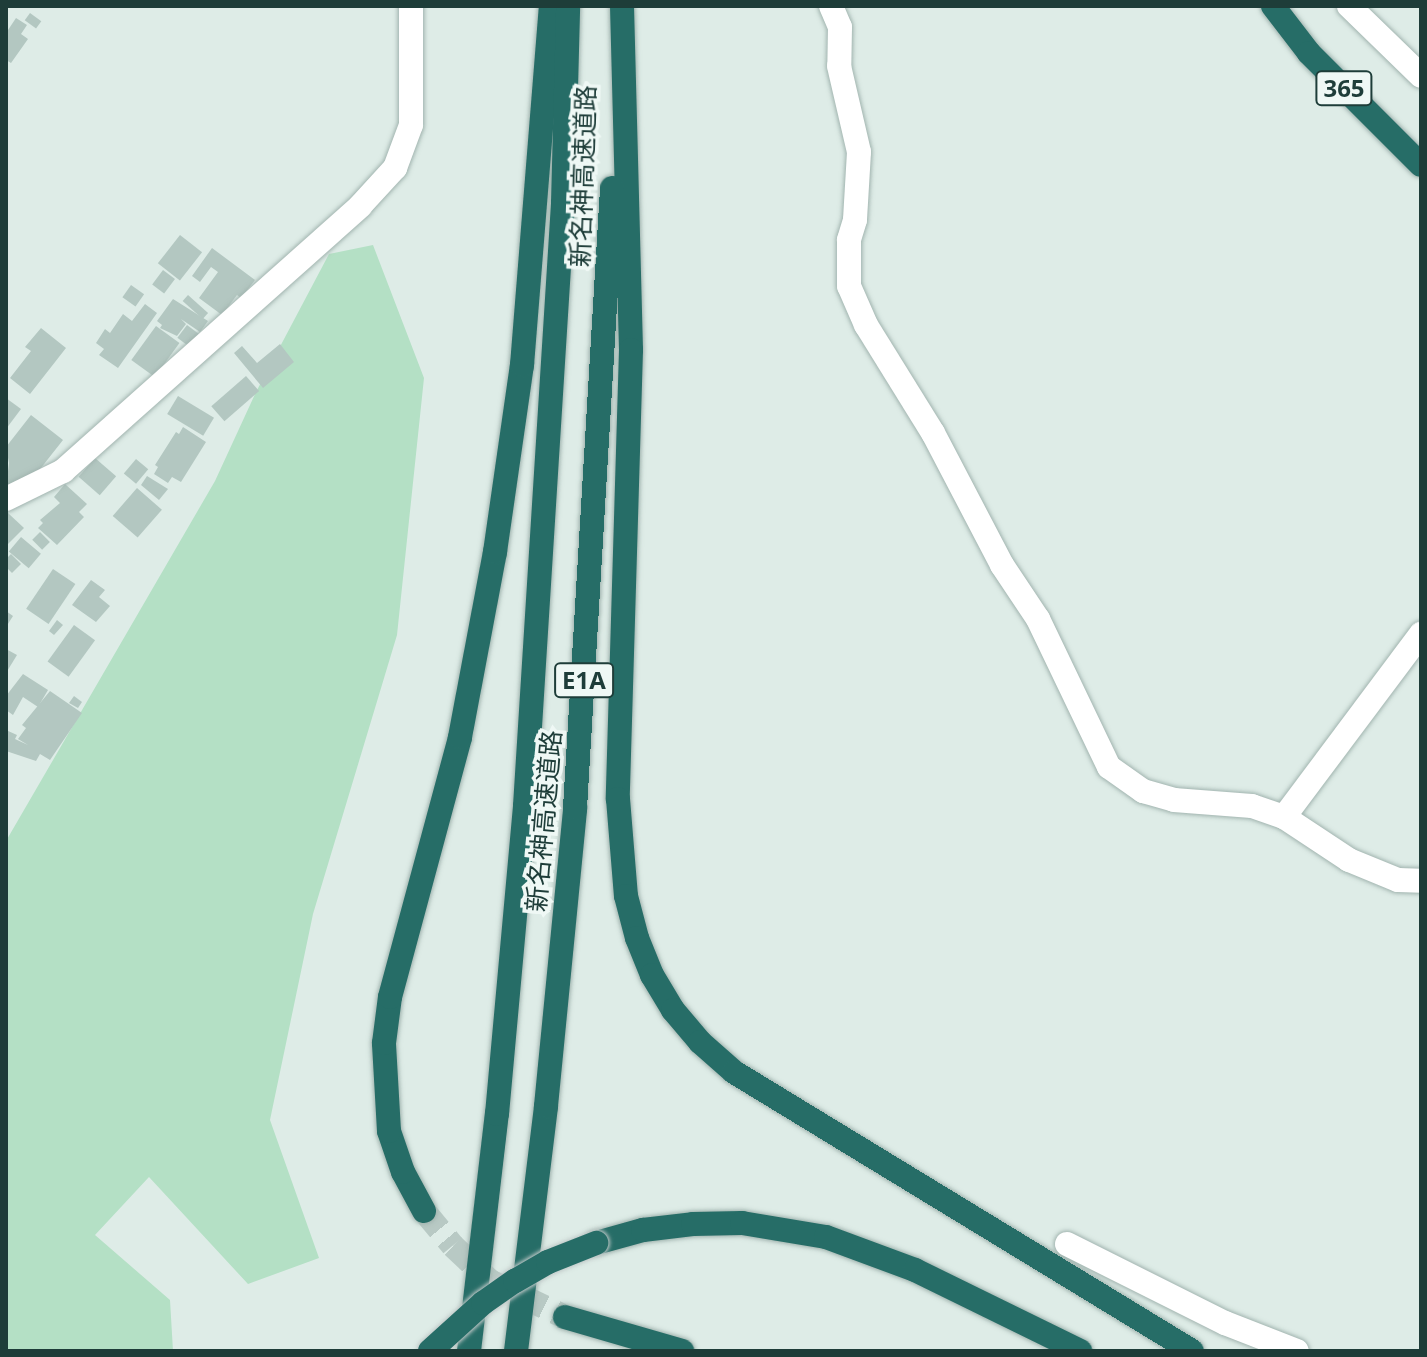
<!DOCTYPE html>
<html>
<head>
<meta charset="utf-8">
<style>
  body { margin:0 }
  #map { position:relative; width:1427px; height:1357px; overflow:hidden; background:#deece7; font-family:"Noto Sans","Noto Sans JP",sans-serif }
  div>[style] { position:absolute }
  [style*='--x'] { left:calc(var(--x)*1px); top:calc(var(--y)*1px); width:calc(var(--w)*1px); rotate:calc(var(--a)*1deg) }
  .green>* { inset:0; background:#b4e0c5 }
  .building>* { inset:0; background:#b3c7c1; transform-origin:0 0 }
  .highway-tunnel>* { height:24px; margin-top:-12px; transform-origin:0; background:repeating-linear-gradient(90deg,#b8c9c4 0 24px,transparent 0 36px) }
  .roads { filter:drop-shadow(0 0 2px #a1b4af) drop-shadow(0 0 2px #a1b4af) }
  .minor>* { height:24px; margin:-12px; padding:0 12px; transform-origin:12px; border-radius:12px; background:#fff }
  .highway>* { height:24px; margin:-12px; padding:0 12px; transform-origin:12px; border-radius:12px; background:#266d67 }
  .bridges { filter:drop-shadow(0 0 2px #c0c9c8) drop-shadow(0 0 2px #c0c9c8) }
  .highway-bridge>* { height:24px; margin:-12px; padding:0 12px; transform-origin:12px; border-radius:12px; background:#266d67 }
  span { translate:-50% -50%; white-space:nowrap; text-align:center; line-height:1.15; -webkit-text-stroke:7px #eff8f5; paint-order:stroke }
  .shield-label span { padding:2px 6px; background:#eff8f5; border:2px solid; border-radius:6px; -webkit-text-stroke-width:0 }
  .shield-label { font-size:24px; color:#1e3d39; font-weight:700 }
  .street-label { font-size:26px; color:#1e3d39 }
  .frame { position:absolute; inset:0; border:8px solid #1e3d39; pointer-events:none }
</style>
</head>
<body>
<div id="map">
  <div class="green">
    <i style="clip-path:polygon(373px 245px,424px 378px,397px 635px,313px 914px,270px 1120px,319px 1258px,248px 1284px,149px 1177px,95px 1235px,170px 1300px,173px 1351px,6px 1351px,6px 841px,215px 481px,256px 392px,329px 254px)"></i>
  </div>
  <div class="building">
    <i style="left:30px;top:13px;width:14px;height:9px;rotate:36deg"></i>
    <i style="clip-path:polygon(16px 18px,27px 25px,21px 34px,28px 39px,11px 63px,6px 60px,6px 33px)"></i>
    <i style="left:180px;top:235px;width:28px;height:36px;rotate:38deg"></i>
    <i style="clip-path:polygon(212px 248px,255px 280px,241px 298px,237px 295px,222px 315px,199px 298px,218px 272px,211px 267px,200px 282px,192px 276px)"></i>
    <i style="left:163px;top:270px;width:15px;height:18px;rotate:37deg"></i>
    <i style="left:131px;top:285px;width:16px;height:15px;rotate:35deg"></i>
    <i style="left:188px;top:295px;width:27px;height:8px;rotate:42deg"></i>
    <i style="clip-path:polygon(173px 299px,208px 321px,200px 332px,181px 319px,186px 324px,177px 336px,160px 328px,162px 325px,157px 321px)"></i>
    <i style="clip-path:polygon(145px 304px,157px 313px,118px 368px,99px 355px,104px 349px,96px 343px,105px 329px,110px 333px,123px 314px,132px 321px)"></i>
    <i style="left:187px;top:325px;width:15px;height:16px;rotate:37deg"></i>
    <i style="left:156px;top:326px;width:29px;height:42px;rotate:36deg"></i>
    <i style="clip-path:polygon(41px 328px,66px 348px,30px 394px,10px 378px,31px 351px,25px 347px)"></i>
    <i style="clip-path:polygon(280px 344px,294px 362px,263px 388px,234px 353px,242px 346px,257px 363px)"></i>
    <i style="left:246px;top:376px;width:20px;height:46px;rotate:49deg"></i>
    <i style="left:178px;top:396px;width:42px;height:21px;rotate:31deg"></i>
    <i style="clip-path:polygon(6px 398px,21px 409px,6px 429px)"></i>
    <i style="clip-path:polygon(31px 415px,63px 440px,33px 478px,6px 488px,9px 463px,6px 447px)"></i>
    <i style="clip-path:polygon(183px 427px,206px 442px,181px 482px,172px 477px,168px 483px,154px 474px,158px 467px,155px 465px,176px 432px,179px 434px)"></i>
    <i style="left:95px;top:458px;width:28px;height:25px;rotate:41deg"></i>
    <i style="left:136px;top:459px;width:16px;height:19px;rotate:40deg"></i>
    <i style="clip-path:polygon(147px 476px,168px 489px,159px 500px,141px 485px)"></i>
    <i style="clip-path:polygon(65px 484px,87px 504px,79px 512px,84px 517px,57px 545px,38px 528px,43px 523px,40px 520px,60px 503px,54px 497px)"></i>
    <i style="left:137px;top:488px;width:33px;height:37px;rotate:41deg"></i>
    <i style="clip-path:polygon(8px 513px,24px 528px,6px 546px,6px 515px)"></i>
    <i style="left:40px;top:532px;width:14px;height:11px;rotate:45deg"></i>
    <i style="left:21px;top:537px;width:26px;height:19px;rotate:40deg"></i>
    <i style="clip-path:polygon(11px 554px,21px 564px,12px 573px,6px 567px,6px 559px)"></i>
    <i style="left:53px;top:569px;width:27px;height:48px;rotate:34deg"></i>
    <i style="clip-path:polygon(91px 580px,105px 590px,99px 597px,110px 606px,96px 622px,72px 605px)"></i>
    <i style="clip-path:polygon(6px 611px,13px 616px,6px 627px)"></i>
    <i style="clip-path:polygon(57px 620px,63px 625px,54px 635px,49px 631px)"></i>
    <i style="left:74px;top:625px;width:26px;height:45px;rotate:36deg"></i>
    <i style="clip-path:polygon(6px 649px,17px 655px,6px 673px)"></i>
    <i style="clip-path:polygon(23px 674px,48px 690px,38px 707px,23px 697px,13px 715px,6px 710px,6px 696px)"></i>
    <i style="clip-path:polygon(50px 691px,82px 713px,50px 760px,40px 754px,36px 761px,6px 751px,6px 730px,17px 735px,15px 739px,28px 745px,18px 739px,26px 728px,22px 725px)"></i>
    <i style="clip-path:polygon(74px 696px,82px 702px,78px 708px,69px 703px)"></i>
  </div>
  <div class="highway-tunnel">
    <i style="--x:424;--y:1211;--w:45;--a:50.4"></i>
    <i style="--x:453;--y:1246;--w:51;--a:43.4"></i>
    <i style="--x:490;--y:1281;--w:83;--a:25.6"></i>
  </div>
  <div class="roads">
    <div class="minor">
      <i style="--x:831;--y:6;--w:23;--a:67"></i>
      <i style="--x:840;--y:27;--w:39;--a:91"></i>
      <i style="--x:839;--y:66;--w:88;--a:76.9"></i>
      <i style="--x:859;--y:152;--w:68;--a:93.4"></i>
      <i style="--x:855;--y:220;--w:21;--a:107"></i>
      <i style="--x:849;--y:240;--w:46;--a:90"></i>
      <i style="--x:849;--y:286;--w:43;--a:66.4"></i>
      <i style="--x:866;--y:325;--w:127;--a:58.2"></i>
      <i style="--x:933;--y:433;--w:149;--a:62.4"></i>
      <i style="--x:1002;--y:565;--w:65;--a:56.3"></i>
      <i style="--x:1038;--y:619;--w:164;--a:64.4"></i>
      <i style="--x:1109;--y:767;--w:42;--a:35.2"></i>
      <i style="--x:1143;--y:791;--w:32;--a:16"></i>
      <i style="--x:1174;--y:800;--w:78;--a:4.4"></i>
      <i style="--x:1252;--y:806;--w:34;--a:19"></i>
      <i style="--x:1284;--y:817;--w:78;--a:33.5"></i>
      <i style="--x:1349;--y:860;--w:53;--a:22.2"></i>
      <i style="--x:1398;--y:880;--w:23;--a:2"></i>
      <i style="--x:1349;--y:6;--w:100;--a:44.2"></i>
      <i style="--x:6;--y:499;--w:64;--a:-26.2"></i>
      <i style="--x:63;--y:471;--w:398;--a:-41.7"></i>
      <i style="--x:360;--y:206;--w:52;--a:-47.4"></i>
      <i style="--x:395;--y:168;--w:46;--a:-69.6"></i>
      <i style="--x:411;--y:125;--w:119;--a:-90"></i>
      <i style="--x:1284;--y:817;--w:229;--a:-53.2"></i>
      <i style="--x:1067;--y:1244;--w:177;--a:26.6"></i>
      <i style="--x:1225;--y:1323;--w:77;--a:21.3"></i>
    </div>
    <div class="highway">
      <i style="--x:622;--y:6;--w:344;--a:88.5"></i>
      <i style="--x:631;--y:350;--w:449;--a:91.7"></i>
      <i style="--x:618;--y:799;--w:97;--a:85.3"></i>
      <i style="--x:626;--y:896;--w:43;--a:75.3"></i>
      <i style="--x:637;--y:938;--w:40;--a:68"></i>
      <i style="--x:652;--y:975;--w:41;--a:59"></i>
      <i style="--x:673;--y:1010;--w:42;--a:49.8"></i>
      <i style="--x:700;--y:1042;--w:45;--a:41.4"></i>
      <i style="--x:734;--y:1072;--w:536;--a:31.35"></i>
      <i style="--x:1273;--y:6;--w:59;--a:52.5"></i>
      <i style="--x:1309;--y:53;--w:158;--a:45"></i>
      <i style="--x:424;--y:1211;--w:44;--a:-118.3"></i>
      <i style="--x:403;--y:1172;--w:43;--a:-108.9"></i>
      <i style="--x:389;--y:1131;--w:88;--a:-93.3"></i>
      <i style="--x:384;--y:1043;--w:46;--a:-82.6"></i>
      <i style="--x:390;--y:997;--w:269;--a:-74.9"></i>
      <i style="--x:460;--y:737;--w:188;--a:-79.3"></i>
      <i style="--x:495;--y:552;--w:189;--a:-81.8"></i>
      <i style="--x:522;--y:365;--w:360;--a:-85.4"></i>
      <i style="--x:596;--y:1243;--w:49;--a:-15.5"></i>
      <i style="--x:643;--y:1230;--w:50;--a:-6.8"></i>
      <i style="--x:693;--y:1224;--w:49;--a:-1.2"></i>
      <i style="--x:742;--y:1223;--w:85;--a:9.5"></i>
      <i style="--x:826;--y:1237;--w:95;--a:20.3"></i>
      <i style="--x:915;--y:1270;--w:184;--a:26.1"></i>
      <i style="--x:565;--y:1317;--w:122;--a:16.2"></i>
      <i style="--x:469;--y:1351;--w:239;--a:-83.3"></i>
      <i style="--x:497;--y:1114;--w:309;--a:-84.8"></i>
      <i style="--x:525;--y:806;--w:604;--a:-86.39"></i>
      <i style="--x:563;--y:203;--w:197;--a:-88.5"></i>
      <i style="--x:516;--y:1351;--w:247;--a:-83"></i>
      <i style="--x:546;--y:1106;--w:299;--a:-84.4"></i>
      <i style="--x:575;--y:808;--w:621;--a:-86.58"></i>
    </div>
  </div>
  <div class="bridges">
    <div class="highway-bridge">
      <i style="--x:430;--y:1351;--w:72;--a:-42.2"></i>
      <i style="--x:483;--y:1303;--w:39;--a:-35"></i>
      <i style="--x:515;--y:1281;--w:38;--a:-30"></i>
      <i style="--x:548;--y:1262;--w:52;--a:-21.6"></i>
    </div>
  </div>
  <div class="shield-label">
    <span style="left:1344px;top:88px">365</span>
    <span style="left:584px;top:680px">E1A</span>
  </div>
  <div class="street-label">
    <span style="left:583px;top:176px;rotate:-88deg">新名神高速道路</span>
    <span style="left:544px;top:821px;rotate:-85deg">新名神高速道路</span>
  </div>
  <div class="frame"></div>
</div>
</body>
</html>
